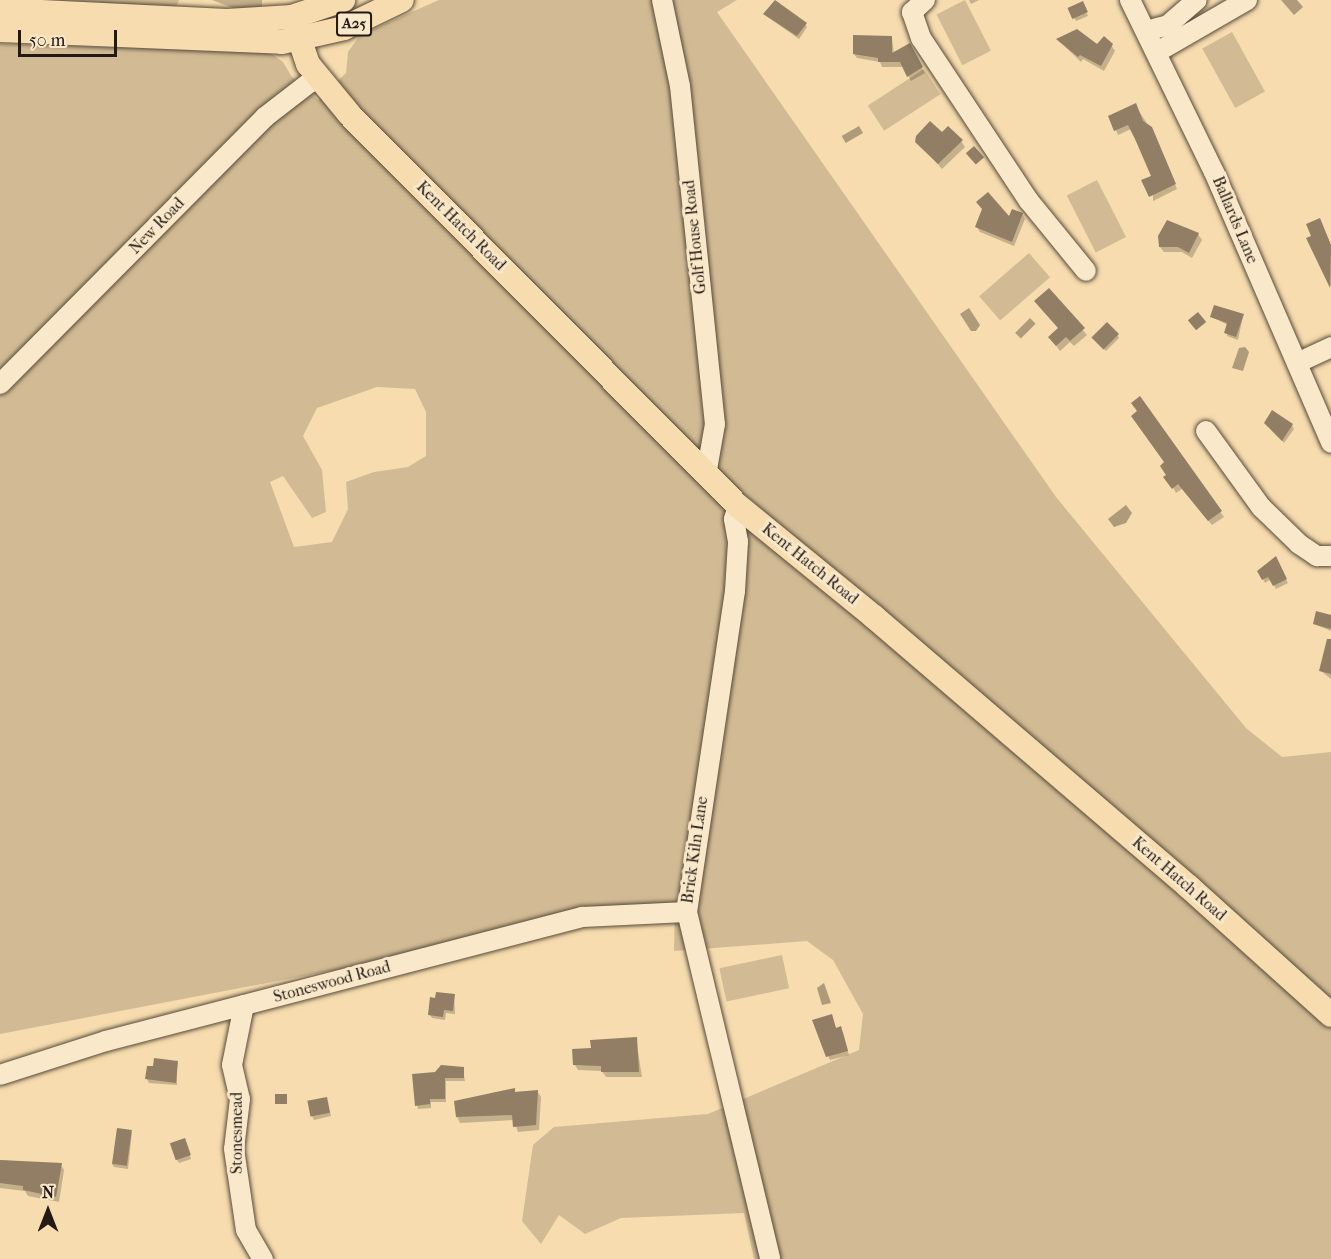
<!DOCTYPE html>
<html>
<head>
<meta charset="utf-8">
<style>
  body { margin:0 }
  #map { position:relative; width:1331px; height:1259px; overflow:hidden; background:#f6dcae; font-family:"IM FELL French Canon",serif }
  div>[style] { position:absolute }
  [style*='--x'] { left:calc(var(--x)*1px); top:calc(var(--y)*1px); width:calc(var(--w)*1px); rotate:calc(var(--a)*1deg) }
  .green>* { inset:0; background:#d2bb94; transform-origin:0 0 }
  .water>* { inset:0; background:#af9a79; transform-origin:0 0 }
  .shadow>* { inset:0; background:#0003 }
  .building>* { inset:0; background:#917e64; transform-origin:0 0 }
  .roads { filter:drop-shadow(0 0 2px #584a3a) drop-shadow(0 0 2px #584a3a) }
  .minor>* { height:20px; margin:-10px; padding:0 10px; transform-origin:10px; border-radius:10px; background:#f9e8ca }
  .major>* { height:24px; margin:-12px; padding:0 12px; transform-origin:12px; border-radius:12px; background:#f6dcae }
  span { translate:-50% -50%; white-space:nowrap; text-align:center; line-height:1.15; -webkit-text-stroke:6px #f9e8ca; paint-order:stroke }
  .shield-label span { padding:2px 4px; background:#f9e8ca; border:2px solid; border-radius:4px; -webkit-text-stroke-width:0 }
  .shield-label { font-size:15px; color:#241913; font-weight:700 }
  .street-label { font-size:16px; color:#241913 }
  .north { position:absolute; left:18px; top:1181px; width:60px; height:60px; -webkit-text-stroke:4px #f9e8ca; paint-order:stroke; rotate:0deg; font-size:16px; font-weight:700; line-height:24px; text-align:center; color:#241913 }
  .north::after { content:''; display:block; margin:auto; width:21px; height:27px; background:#241913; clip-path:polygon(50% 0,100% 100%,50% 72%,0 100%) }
  .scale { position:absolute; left:18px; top:30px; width:99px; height:27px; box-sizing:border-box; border:3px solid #241913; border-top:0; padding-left:8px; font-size:18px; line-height:21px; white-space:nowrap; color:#241913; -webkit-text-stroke:4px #f9e8ca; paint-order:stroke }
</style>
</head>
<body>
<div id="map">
  <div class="green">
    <i style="clip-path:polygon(19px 0,179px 0,176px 7px)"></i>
    <i style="clip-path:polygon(evenodd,439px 0,737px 0,717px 12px,1056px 497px,1246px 728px,1282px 757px,1331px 752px,1331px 1259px,754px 1259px,744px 1213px,621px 1218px,585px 1234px,559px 1215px,541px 1244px,522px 1221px,533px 1145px,554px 1127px,708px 1114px,859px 1050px,863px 1014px,833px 960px,807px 941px,674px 951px,675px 905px,0 1034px,0 44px,267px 51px,283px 62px,292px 77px,318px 100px,346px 73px,348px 52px,360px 35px,439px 0,377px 387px,415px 389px,426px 412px,426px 456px,408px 467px,374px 472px,346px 482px,348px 509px,332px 542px,294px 547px,270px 482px,283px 476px,312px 518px,326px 512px,322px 470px,303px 436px,317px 408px,377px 387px)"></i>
    <i style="left:965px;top:0;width:57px;height:32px;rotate:63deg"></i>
    <i style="left:1232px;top:32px;width:68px;height:34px;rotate:61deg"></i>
    <i style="left:924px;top:69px;width:30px;height:67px;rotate:57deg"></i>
    <i style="left:1097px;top:180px;width:64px;height:34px;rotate:63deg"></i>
    <i style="left:1029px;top:253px;width:32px;height:66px;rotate:49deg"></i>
    <i style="left:782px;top:955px;width:34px;height:64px;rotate:78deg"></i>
  </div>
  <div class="water">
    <i style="clip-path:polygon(1281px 0,1297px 0,1303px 7px,1294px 15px)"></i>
    <i style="left:859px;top:126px;width:8px;height:20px;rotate:60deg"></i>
    <i style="clip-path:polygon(969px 308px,980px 325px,976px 331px,971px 331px,960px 314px)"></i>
    <i style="left:1030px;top:318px;width:8px;height:21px;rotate:45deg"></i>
    <i style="clip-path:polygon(1245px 347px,1249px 352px,1243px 371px,1232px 368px,1239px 348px)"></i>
    <i style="clip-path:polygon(1126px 505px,1132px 513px,1126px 523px,1114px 527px,1108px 519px)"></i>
    <i style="clip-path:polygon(824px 983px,831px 1003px,822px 1005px,817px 988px)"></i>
  </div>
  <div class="shadow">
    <i style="clip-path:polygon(212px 0,262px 0,262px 8px,236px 9px)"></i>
    <i style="clip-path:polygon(969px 0,979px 0,971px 4px)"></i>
    <i style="clip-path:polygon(1082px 3px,1088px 16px,1076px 21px,1074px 18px)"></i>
    <i style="clip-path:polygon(765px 15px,805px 24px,807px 27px,799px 39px)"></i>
    <i style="clip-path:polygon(892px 38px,894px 54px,909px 45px,925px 73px,911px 81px,904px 67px,882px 67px,880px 62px,857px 58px,854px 54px)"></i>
    <i style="clip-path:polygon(1058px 40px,1111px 45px,1115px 51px,1104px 71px,1083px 59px,1081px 62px)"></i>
    <i style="clip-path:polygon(1135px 105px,1154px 134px,1177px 189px,1153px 201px,1153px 176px,1131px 129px,1118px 135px,1116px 130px)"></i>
    <i style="clip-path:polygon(942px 134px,961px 141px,965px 147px,942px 169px,917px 141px)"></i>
    <i style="clip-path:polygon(1022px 214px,1025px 219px,1014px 246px,980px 232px,977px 227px)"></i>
    <i style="clip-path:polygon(1167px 222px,1198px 234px,1202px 240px,1192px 258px,1182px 252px,1164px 252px,1160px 247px)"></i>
    <i style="clip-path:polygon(1322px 225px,1331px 246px,1331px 287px,1308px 239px)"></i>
    <i style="clip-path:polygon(1049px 290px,1087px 335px,1074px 346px,1070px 342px,1060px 351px,1050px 337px,1059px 329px,1036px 301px)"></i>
    <i style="clip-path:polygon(1243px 316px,1238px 340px,1227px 336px,1228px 325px,1212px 317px)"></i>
    <i style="clip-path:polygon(1117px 334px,1119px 338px,1106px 351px,1096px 342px)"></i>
    <i style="clip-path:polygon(1140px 399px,1224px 517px,1212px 525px,1182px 489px,1176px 493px,1162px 466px,1166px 463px,1138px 412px)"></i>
    <i style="clip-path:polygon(1292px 425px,1294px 429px,1284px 443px,1268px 426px)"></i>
    <i style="clip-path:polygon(1275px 558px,1288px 583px,1276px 589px,1271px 579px,1265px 583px,1259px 571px)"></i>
    <i style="clip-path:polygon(1331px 617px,1331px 631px,1314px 624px)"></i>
    <i style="clip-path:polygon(1331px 651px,1331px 679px,1321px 671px)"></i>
    <i style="clip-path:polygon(454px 996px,455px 1014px,446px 1013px,445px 1020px,432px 1018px,430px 1015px)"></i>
    <i style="clip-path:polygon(832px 1016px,836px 1030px,843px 1032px,849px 1055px,830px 1060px,814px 1021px)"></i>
    <i style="clip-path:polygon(636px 1039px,642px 1077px,606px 1077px,602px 1071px,578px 1070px,575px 1065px,592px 1049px)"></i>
    <i style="clip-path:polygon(177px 1062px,177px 1085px,149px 1083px,147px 1079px)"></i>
    <i style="clip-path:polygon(463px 1069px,465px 1081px,446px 1081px,446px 1102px,431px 1102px,431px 1108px,418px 1109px,413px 1076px)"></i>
    <i style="clip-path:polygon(537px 1091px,541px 1097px,539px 1130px,518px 1132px,514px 1120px,460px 1123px,457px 1117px,492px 1096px,491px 1093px)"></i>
    <i style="clip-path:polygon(326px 1098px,331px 1116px,314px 1120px,312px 1116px)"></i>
    <i style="clip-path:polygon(132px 1132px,128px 1169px,114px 1167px,112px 1164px)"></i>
    <i style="clip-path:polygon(186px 1143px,191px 1159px,179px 1163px,177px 1160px)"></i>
    <i style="clip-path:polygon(0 1160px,61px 1165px,64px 1170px,59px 1202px,28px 1196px,25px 1191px,0 1188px)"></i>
  </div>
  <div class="building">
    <i style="clip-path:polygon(775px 0,807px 23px,797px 36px,763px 14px)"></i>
    <i style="left:1083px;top:1px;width:12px;height:17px;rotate:66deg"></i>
    <i style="clip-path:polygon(1077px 29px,1097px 44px,1104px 36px,1113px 44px,1101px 66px,1080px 55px,1078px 57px,1056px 39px)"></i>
    <i style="clip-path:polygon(853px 35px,892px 36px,892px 53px,910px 43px,923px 67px,907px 77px,900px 62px,878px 62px,878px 58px,853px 54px)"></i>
    <i style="clip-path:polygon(1136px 103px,1143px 121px,1152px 127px,1176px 184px,1149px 197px,1141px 180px,1151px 176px,1135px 139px,1128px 125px,1114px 131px,1108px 116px)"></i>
    <i style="clip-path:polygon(930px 121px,942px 132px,948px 126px,963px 140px,938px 164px,915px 142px,916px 136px)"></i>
    <i style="left:974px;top:146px;width:15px;height:11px;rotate:48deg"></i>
    <i style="clip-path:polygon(988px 192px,1009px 216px,1012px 209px,1023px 213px,1012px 242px,975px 227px,982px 209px,976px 202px)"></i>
    <i style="clip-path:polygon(1320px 218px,1331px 245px,1330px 288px,1306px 238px,1311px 236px,1306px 224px)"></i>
    <i style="clip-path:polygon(1167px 220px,1199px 233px,1189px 253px,1178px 247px,1159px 247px,1158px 236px)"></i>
    <i style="clip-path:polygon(1049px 288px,1085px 328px,1070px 341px,1066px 337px,1056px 346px,1048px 337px,1058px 328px,1034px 301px)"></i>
    <i style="clip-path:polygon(1214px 305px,1244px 314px,1236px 337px,1224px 333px,1227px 323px,1210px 317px)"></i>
    <i style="left:1198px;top:312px;width:13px;height:13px;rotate:51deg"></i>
    <i style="left:1107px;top:322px;width:17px;height:22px;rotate:45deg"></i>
    <i style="clip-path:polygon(1140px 396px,1222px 511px,1208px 521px,1178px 484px,1172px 489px,1163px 477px,1166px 475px,1160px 466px,1164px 462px,1131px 416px,1137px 411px,1131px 403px)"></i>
    <i style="clip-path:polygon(1272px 410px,1293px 424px,1282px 441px,1264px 423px)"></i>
    <i style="clip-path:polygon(1276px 556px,1287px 579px,1273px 586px,1268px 577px,1262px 580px,1257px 571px)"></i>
    <i style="clip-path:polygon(1316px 611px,1331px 615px,1331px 629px,1313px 624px)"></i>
    <i style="clip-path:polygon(1327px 639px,1331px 639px,1331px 674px,1319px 671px)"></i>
    <i style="clip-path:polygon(436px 992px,455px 994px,453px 1011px,444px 1010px,443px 1017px,428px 1015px,430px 997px,435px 998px)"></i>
    <i style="clip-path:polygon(832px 1014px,836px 1028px,841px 1026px,848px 1051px,826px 1057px,812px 1020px)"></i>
    <i style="clip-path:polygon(637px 1037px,639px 1072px,601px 1072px,601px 1066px,573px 1065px,572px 1049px,591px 1048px,590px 1040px)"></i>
    <i style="clip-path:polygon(154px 1058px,178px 1061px,176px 1083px,145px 1079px,147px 1066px,153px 1066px)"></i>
    <i style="clip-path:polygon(441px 1065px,464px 1067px,464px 1078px,445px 1078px,445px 1099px,430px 1099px,430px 1104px,415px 1106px,412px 1074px,435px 1072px)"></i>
    <i style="clip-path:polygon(515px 1088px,515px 1092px,538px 1090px,536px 1125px,513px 1127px,512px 1115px,456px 1117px,454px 1101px)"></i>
    <i style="left:287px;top:1094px;width:10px;height:12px;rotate:90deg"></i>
    <i style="left:327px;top:1097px;width:16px;height:20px;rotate:79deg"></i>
    <i style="left:117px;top:1128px;width:15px;height:36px;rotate:8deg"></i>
    <i style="left:185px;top:1138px;width:18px;height:16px;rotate:71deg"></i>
    <i style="clip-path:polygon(0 1160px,62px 1163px,56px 1197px,23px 1190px,23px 1186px,0 1183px)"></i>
  </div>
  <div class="roads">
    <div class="minor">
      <i style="--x:662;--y:0;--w:88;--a:78.2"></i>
      <i style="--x:680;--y:86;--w:340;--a:84.1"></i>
      <i style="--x:715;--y:424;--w:52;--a:100"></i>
      <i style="--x:925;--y:0;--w:18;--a:137"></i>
      <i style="--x:912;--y:12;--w:28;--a:71"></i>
      <i style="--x:921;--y:38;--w:196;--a:56.5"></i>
      <i style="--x:1029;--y:201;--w:90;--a:50.8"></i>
      <i style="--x:1130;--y:0;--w:191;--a:64"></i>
      <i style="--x:1214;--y:172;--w:295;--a:66.6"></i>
      <i style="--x:1146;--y:31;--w:23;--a:-15"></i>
      <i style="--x:1168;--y:25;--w:38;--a:-41"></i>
      <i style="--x:1157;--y:52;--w:104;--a:-30"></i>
      <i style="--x:1297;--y:363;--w:38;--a:-25"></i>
      <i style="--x:0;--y:384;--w:376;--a:-45.2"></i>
      <i style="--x:265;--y:117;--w:56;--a:-37.7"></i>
      <i style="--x:309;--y:83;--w:13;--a:-23"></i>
      <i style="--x:1206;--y:431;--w:94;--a:54.1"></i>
      <i style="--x:1261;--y:507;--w:53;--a:44.2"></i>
      <i style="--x:1299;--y:544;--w:22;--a:34"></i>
      <i style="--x:1317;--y:556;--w:14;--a:0"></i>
      <i style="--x:738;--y:506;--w:14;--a:107"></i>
      <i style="--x:734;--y:519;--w:23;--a:80"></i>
      <i style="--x:738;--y:542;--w:49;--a:93.5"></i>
      <i style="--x:735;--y:591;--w:325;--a:98.5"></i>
      <i style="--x:687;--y:912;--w:357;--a:76.5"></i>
      <i style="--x:244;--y:1005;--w:61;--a:101.3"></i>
      <i style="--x:232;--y:1065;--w:35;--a:77"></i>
      <i style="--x:240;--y:1099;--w:50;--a:96.8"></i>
      <i style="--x:234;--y:1149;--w:82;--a:81.6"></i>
      <i style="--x:246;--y:1230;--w:34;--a:60"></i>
      <i style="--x:0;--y:1075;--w:111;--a:-17.8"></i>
      <i style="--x:106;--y:1041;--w:492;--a:-14.6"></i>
      <i style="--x:582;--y:917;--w:105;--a:-2.7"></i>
    </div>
    <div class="major">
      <i style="--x:0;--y:10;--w:227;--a:2.8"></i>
      <i style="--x:227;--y:21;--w:65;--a:-3.5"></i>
      <i style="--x:292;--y:17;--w:54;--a:-18.4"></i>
      <i style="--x:292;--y:17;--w:50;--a:71.2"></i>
      <i style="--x:308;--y:64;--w:65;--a:50.6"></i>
      <i style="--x:349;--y:114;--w:552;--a:45.22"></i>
      <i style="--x:738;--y:506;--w:176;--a:39.2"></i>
      <i style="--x:874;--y:617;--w:415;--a:40.6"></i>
      <i style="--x:1189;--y:887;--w:191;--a:42"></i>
      <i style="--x:0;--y:30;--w:282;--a:2.4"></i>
      <i style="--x:282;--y:42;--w:64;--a:-12.7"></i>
      <i style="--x:344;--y:28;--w:64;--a:-25.8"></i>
    </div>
  </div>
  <div class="shield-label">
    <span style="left:354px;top:24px">A25</span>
  </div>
  <div class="street-label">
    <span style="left:1235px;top:220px;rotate:67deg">Ballards Lane</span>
    <span style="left:157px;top:226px;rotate:-46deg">New Road</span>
    <span style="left:461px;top:226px;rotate:45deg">Kent Hatch Road</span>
    <span style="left:695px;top:237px;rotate:-96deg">Golf House Road</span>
    <span style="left:810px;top:564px;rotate:39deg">Kent Hatch Road</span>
    <span style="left:695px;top:850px;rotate:-82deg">Brick Kiln Lane</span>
    <span style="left:1179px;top:879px;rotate:41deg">Kent Hatch Road</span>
    <span style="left:332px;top:982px;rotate:-15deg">Stoneswood Road</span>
    <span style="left:237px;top:1133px;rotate:-90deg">Stonesmead</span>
  </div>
  <div class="north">N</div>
  <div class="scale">50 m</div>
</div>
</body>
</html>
